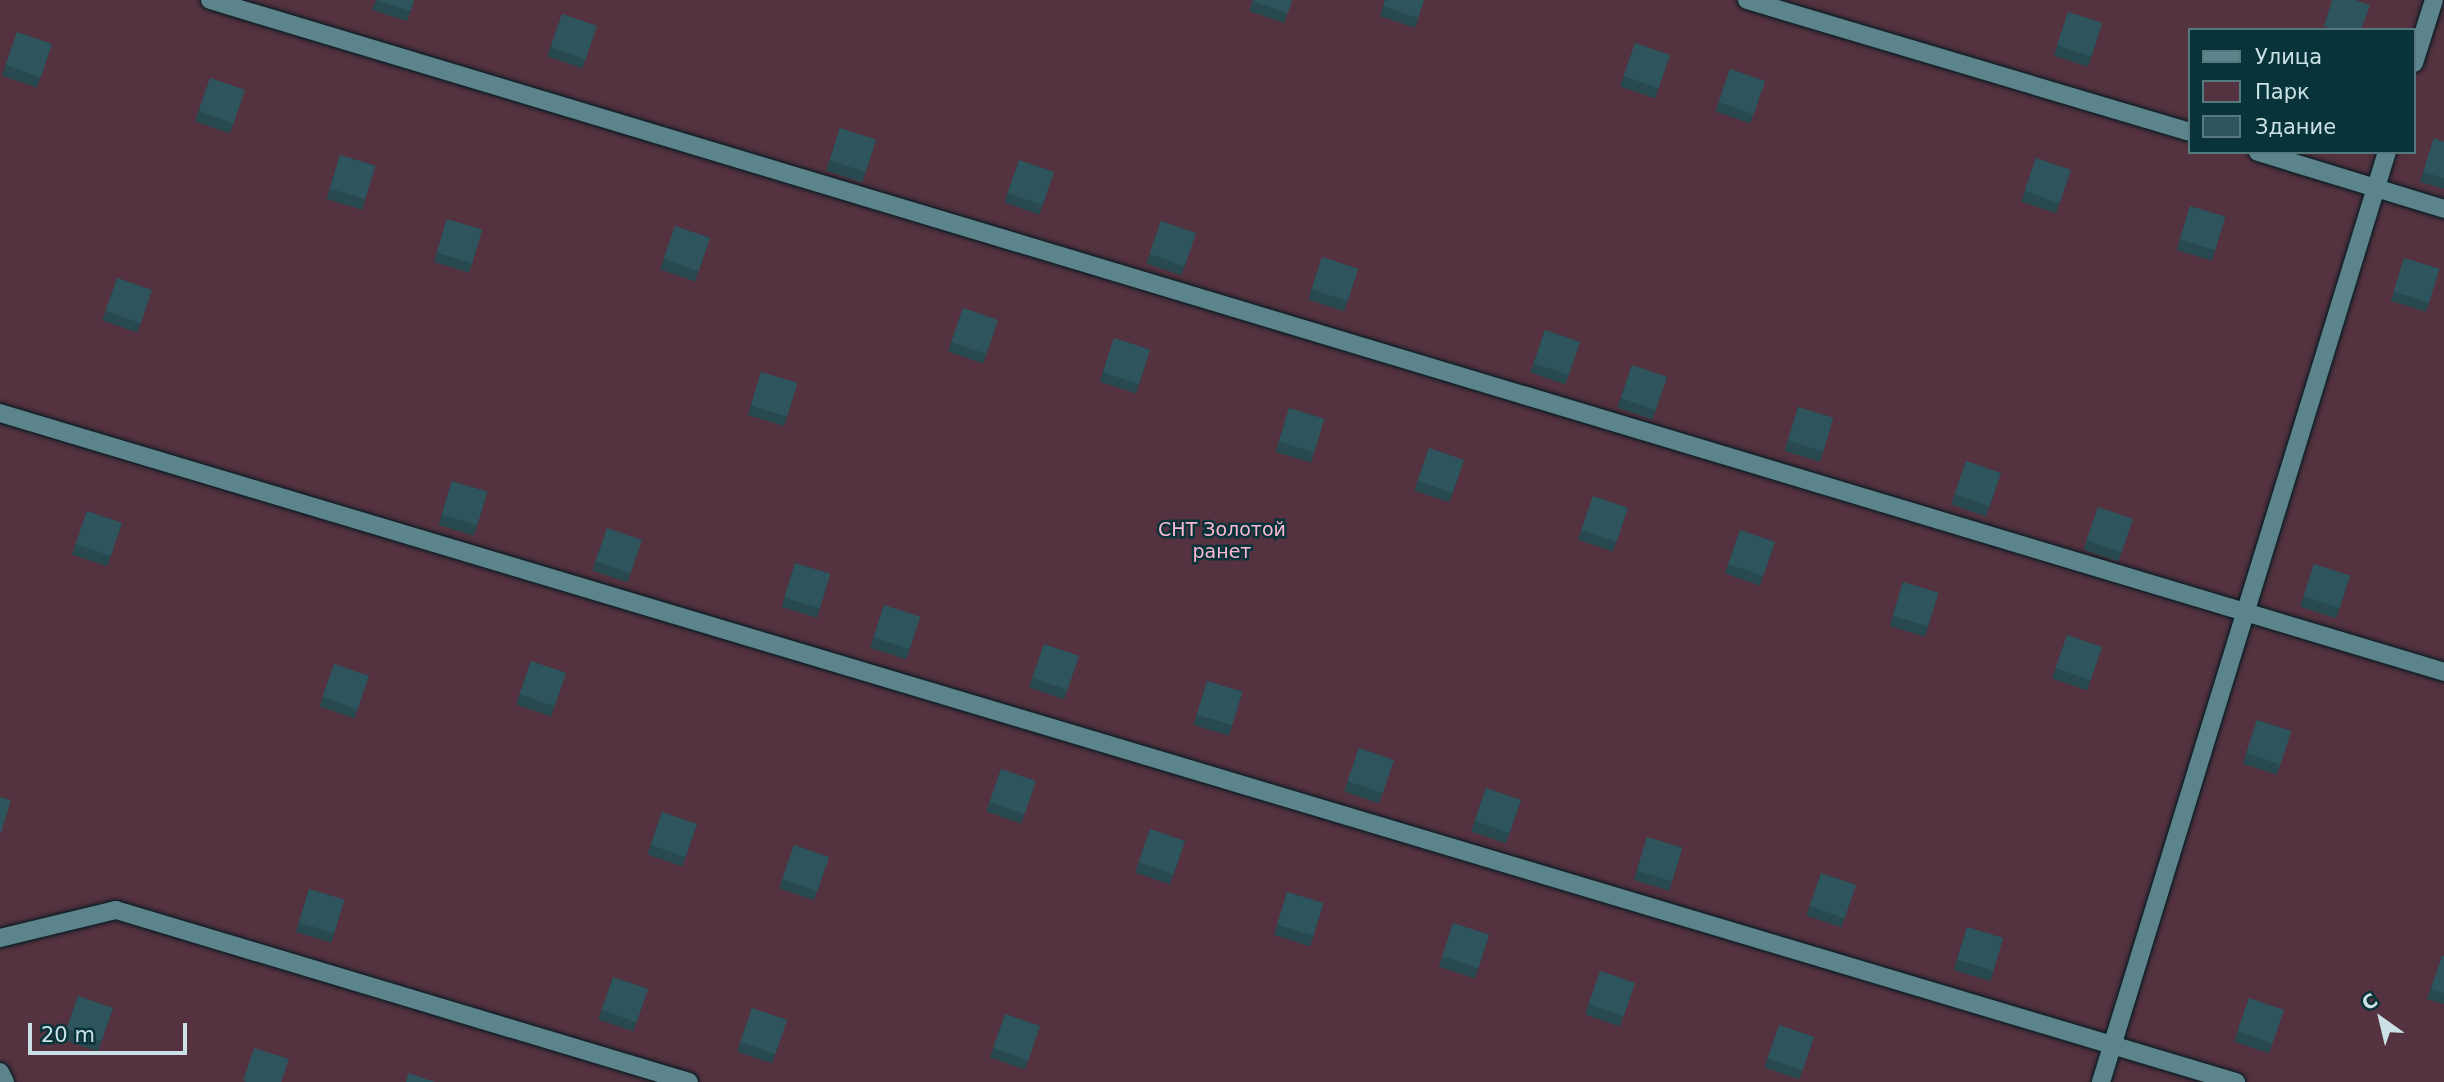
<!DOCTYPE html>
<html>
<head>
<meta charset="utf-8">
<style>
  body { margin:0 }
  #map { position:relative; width:2444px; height:1082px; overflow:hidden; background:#08333a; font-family:"DejaVu Sans",sans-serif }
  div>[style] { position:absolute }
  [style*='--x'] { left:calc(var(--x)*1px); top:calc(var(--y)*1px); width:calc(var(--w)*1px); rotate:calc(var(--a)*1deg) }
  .green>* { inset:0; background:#54323f }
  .roads { filter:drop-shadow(0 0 2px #00191f) drop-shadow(0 0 2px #00191f) }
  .lane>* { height:18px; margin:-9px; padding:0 9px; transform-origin:9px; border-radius:9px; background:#5b848c }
  .street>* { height:18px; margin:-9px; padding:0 9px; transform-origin:9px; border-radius:9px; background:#5b848c }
  .wall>* { inset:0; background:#284950; transform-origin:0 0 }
  .building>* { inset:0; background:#2e555d; transform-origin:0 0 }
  span { translate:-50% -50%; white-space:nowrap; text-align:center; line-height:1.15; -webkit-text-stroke:5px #08333a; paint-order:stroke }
  .park-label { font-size:19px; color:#fcb9d2 }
  .legend { position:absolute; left:2188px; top:28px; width:228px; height:126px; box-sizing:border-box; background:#08333a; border:2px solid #56797e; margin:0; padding:9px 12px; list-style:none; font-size:21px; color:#cce1e5 }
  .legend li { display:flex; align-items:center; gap:14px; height:35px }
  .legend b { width:35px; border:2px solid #56797e }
  .north { position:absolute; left:2346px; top:984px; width:70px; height:70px; -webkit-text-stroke:5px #08333a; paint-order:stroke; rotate:326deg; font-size:19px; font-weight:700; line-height:28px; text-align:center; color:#cce1e5 }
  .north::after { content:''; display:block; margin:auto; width:24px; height:32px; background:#cce1e5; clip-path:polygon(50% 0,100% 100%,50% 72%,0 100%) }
  .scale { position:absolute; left:28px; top:1023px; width:159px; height:32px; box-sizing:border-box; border:4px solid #cce1e5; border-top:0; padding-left:9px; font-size:21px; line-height:24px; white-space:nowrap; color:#cce1e5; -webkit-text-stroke:5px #08333a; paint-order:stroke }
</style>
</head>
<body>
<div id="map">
  <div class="green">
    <i style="clip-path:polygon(evenodd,0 0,2444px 0,2444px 1082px,0 1082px,0 0,2190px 30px,2414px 30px,2414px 152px,2190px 152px,2190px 30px)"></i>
  </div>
  <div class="roads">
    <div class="lane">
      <i style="--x:210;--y:0;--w:2333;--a:16.74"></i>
      <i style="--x:1747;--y:0;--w:462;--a:16.6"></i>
      <i style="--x:2258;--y:152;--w:195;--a:17"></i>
      <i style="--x:0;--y:413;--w:2334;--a:16.66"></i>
      <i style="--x:0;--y:938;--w:119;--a:-13.6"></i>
      <i style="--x:116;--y:910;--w:598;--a:16.71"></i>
      <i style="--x:0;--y:1072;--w:11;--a:63"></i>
    </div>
    <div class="street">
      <i style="--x:2414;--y:63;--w:66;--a:-72.4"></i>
      <i style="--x:2101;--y:1082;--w:973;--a:-72.91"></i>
    </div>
  </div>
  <div class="wall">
    <i style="clip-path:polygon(376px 0,414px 0,407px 21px,372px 10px)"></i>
    <i style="clip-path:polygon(1253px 0,1292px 0,1284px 23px,1249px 11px)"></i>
    <i style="clip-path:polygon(1385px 0,1424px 0,1415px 28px,1380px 16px)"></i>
    <i style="left:2068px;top:12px;width:36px;height:46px;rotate:18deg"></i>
    <i style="left:562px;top:14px;width:37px;height:45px;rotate:19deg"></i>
    <i style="left:17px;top:32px;width:37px;height:46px;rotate:19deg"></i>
    <i style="left:1635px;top:43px;width:37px;height:46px;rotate:19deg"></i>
    <i style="left:1730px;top:69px;width:37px;height:45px;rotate:19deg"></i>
    <i style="left:210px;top:78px;width:37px;height:46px;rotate:19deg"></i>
    <i style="left:840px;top:128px;width:38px;height:45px;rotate:18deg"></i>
    <i style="clip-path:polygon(2434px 138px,2444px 142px,2444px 189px,2420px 182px)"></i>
    <i style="left:340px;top:155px;width:37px;height:46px;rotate:17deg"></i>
    <i style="left:2036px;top:158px;width:37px;height:46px;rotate:19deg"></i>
    <i style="left:1019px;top:160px;width:37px;height:45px;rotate:19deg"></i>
    <i style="left:2190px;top:206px;width:37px;height:46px;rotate:17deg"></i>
    <i style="left:447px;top:219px;width:37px;height:45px;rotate:17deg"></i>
    <i style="left:1161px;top:221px;width:37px;height:45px;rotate:19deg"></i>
    <i style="left:675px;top:226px;width:37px;height:46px;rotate:19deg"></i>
    <i style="left:1322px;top:257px;width:38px;height:45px;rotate:18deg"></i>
    <i style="left:2404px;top:258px;width:37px;height:45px;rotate:17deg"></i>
    <i style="left:117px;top:278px;width:37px;height:45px;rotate:19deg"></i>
    <i style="left:963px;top:308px;width:37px;height:46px;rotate:19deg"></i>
    <i style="left:1545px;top:330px;width:37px;height:45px;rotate:19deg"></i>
    <i style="left:1114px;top:338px;width:38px;height:46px;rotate:18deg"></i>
    <i style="left:1632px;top:365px;width:37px;height:45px;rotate:19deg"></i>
    <i style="left:761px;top:372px;width:38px;height:45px;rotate:17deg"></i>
    <i style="left:1798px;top:407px;width:37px;height:46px;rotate:17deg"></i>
    <i style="left:1289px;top:408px;width:37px;height:46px;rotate:17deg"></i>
    <i style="left:1429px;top:448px;width:37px;height:45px;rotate:19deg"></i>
    <i style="left:1966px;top:461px;width:37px;height:46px;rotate:19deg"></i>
    <i style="left:452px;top:481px;width:37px;height:46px;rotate:17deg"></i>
    <i style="left:1593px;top:496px;width:37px;height:46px;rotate:19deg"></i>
    <i style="left:2098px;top:507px;width:37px;height:45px;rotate:19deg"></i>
    <i style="left:87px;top:511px;width:37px;height:46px;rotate:19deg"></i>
    <i style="left:607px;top:528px;width:37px;height:45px;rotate:19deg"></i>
    <i style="left:1740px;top:530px;width:37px;height:46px;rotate:19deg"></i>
    <i style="left:795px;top:563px;width:37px;height:46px;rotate:17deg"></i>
    <i style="left:2314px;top:564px;width:38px;height:45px;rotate:18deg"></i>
    <i style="left:1903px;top:582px;width:37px;height:46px;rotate:17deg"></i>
    <i style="left:884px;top:605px;width:38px;height:45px;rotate:18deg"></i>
    <i style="left:2067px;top:635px;width:37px;height:46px;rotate:19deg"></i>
    <i style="left:1044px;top:644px;width:37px;height:46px;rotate:19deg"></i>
    <i style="left:531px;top:661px;width:37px;height:46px;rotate:19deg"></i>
    <i style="left:334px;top:664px;width:37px;height:45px;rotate:19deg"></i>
    <i style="left:1207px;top:681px;width:37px;height:46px;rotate:17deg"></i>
    <i style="left:2257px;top:720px;width:36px;height:46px;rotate:18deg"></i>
    <i style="left:1359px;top:748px;width:37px;height:46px;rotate:19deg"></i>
    <i style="left:1001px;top:769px;width:37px;height:45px;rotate:19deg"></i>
    <i style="left:1486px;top:788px;width:37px;height:46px;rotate:19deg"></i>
    <i style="left:662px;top:812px;width:37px;height:45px;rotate:19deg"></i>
    <i style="left:1150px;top:829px;width:37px;height:46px;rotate:19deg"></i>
    <i style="left:1647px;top:837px;width:37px;height:45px;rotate:17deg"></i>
    <i style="left:794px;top:845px;width:37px;height:46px;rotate:19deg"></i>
    <i style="left:1821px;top:873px;width:37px;height:45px;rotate:19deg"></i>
    <i style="left:309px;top:889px;width:37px;height:45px;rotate:17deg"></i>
    <i style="left:1287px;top:892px;width:38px;height:45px;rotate:17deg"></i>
    <i style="left:1453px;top:923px;width:38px;height:46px;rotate:18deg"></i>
    <i style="left:1967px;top:927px;width:38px;height:45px;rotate:17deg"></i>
    <i style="clip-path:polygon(2442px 956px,2444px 956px,2444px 1004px,2427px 999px)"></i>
    <i style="left:1600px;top:971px;width:37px;height:46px;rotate:19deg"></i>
    <i style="left:613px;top:977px;width:37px;height:45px;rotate:19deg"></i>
    <i style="left:78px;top:996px;width:37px;height:46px;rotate:19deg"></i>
    <i style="left:2249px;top:998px;width:37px;height:46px;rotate:19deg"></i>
    <i style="left:752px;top:1008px;width:37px;height:46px;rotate:19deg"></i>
    <i style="left:1005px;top:1014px;width:37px;height:46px;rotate:19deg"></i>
    <i style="left:1779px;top:1025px;width:37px;height:45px;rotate:19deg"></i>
  </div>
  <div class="building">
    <i style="clip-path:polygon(376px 0,414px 0,411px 11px)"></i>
    <i style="clip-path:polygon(1253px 0,1292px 0,1288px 13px,1253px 1px)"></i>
    <i style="clip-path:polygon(1385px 0,1424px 0,1418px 18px,1383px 6px)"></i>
    <i style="clip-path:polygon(2332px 0,2355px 0,2370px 5px,2361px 30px,2334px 30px,2324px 26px)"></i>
    <i style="left:2068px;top:12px;width:36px;height:35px;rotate:18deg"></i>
    <i style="left:562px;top:14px;width:37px;height:35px;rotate:19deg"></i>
    <i style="left:17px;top:32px;width:37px;height:35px;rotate:19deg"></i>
    <i style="left:1635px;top:43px;width:37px;height:35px;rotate:19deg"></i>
    <i style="left:1730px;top:69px;width:37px;height:35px;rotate:19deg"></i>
    <i style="left:210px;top:78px;width:37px;height:35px;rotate:19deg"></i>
    <i style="left:840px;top:128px;width:38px;height:34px;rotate:18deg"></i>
    <i style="clip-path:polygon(2434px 138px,2444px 142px,2444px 178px,2423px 172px)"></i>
    <i style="left:340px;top:155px;width:37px;height:35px;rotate:17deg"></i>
    <i style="left:2036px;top:158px;width:37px;height:35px;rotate:19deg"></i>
    <i style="left:1019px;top:160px;width:37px;height:35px;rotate:19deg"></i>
    <i style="left:2190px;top:206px;width:37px;height:35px;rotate:17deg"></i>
    <i style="left:447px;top:219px;width:37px;height:35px;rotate:17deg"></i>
    <i style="left:1161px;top:221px;width:37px;height:35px;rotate:19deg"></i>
    <i style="left:675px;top:226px;width:37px;height:35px;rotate:19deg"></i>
    <i style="left:1322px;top:257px;width:38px;height:34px;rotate:18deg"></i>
    <i style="left:2404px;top:258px;width:37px;height:35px;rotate:17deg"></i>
    <i style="left:117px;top:278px;width:37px;height:35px;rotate:19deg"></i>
    <i style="left:963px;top:308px;width:37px;height:36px;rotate:19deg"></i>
    <i style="left:1545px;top:330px;width:37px;height:35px;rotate:19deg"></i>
    <i style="left:1114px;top:338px;width:38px;height:36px;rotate:18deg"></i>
    <i style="left:1632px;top:365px;width:37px;height:35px;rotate:19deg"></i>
    <i style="left:761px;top:372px;width:38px;height:35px;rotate:17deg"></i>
    <i style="left:1798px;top:407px;width:37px;height:35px;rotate:17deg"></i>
    <i style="left:1289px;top:408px;width:37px;height:35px;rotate:17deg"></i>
    <i style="left:1429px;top:448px;width:37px;height:35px;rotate:19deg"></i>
    <i style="left:1966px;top:461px;width:37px;height:35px;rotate:19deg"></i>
    <i style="left:452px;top:481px;width:37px;height:35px;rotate:17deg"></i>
    <i style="left:1593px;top:496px;width:37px;height:36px;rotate:19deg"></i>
    <i style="left:2098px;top:507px;width:37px;height:35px;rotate:19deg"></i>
    <i style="left:87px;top:511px;width:37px;height:35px;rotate:19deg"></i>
    <i style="left:607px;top:528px;width:37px;height:35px;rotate:19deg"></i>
    <i style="left:1740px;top:530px;width:37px;height:36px;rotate:19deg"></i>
    <i style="left:795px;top:563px;width:37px;height:36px;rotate:17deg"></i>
    <i style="left:2314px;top:564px;width:38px;height:34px;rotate:18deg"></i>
    <i style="left:1903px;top:582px;width:37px;height:35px;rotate:17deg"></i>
    <i style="left:884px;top:605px;width:38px;height:34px;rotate:18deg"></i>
    <i style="left:2067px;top:635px;width:37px;height:35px;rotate:19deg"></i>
    <i style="left:1044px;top:644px;width:37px;height:36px;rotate:19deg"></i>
    <i style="left:531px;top:661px;width:37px;height:35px;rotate:19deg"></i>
    <i style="left:334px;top:664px;width:37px;height:35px;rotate:19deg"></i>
    <i style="left:1207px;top:681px;width:37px;height:35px;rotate:17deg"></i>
    <i style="left:2257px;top:720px;width:36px;height:35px;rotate:18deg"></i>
    <i style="left:1359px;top:748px;width:37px;height:35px;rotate:19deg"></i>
    <i style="left:1001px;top:769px;width:37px;height:35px;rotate:19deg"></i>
    <i style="left:1486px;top:788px;width:37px;height:35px;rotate:19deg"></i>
    <i style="clip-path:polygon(0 797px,11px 800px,1px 833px,0 833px)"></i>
    <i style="left:662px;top:812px;width:37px;height:35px;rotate:19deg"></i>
    <i style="left:1150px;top:829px;width:37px;height:35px;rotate:19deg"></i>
    <i style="left:1647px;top:837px;width:37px;height:35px;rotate:17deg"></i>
    <i style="left:794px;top:845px;width:37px;height:36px;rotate:19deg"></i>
    <i style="left:1821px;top:873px;width:37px;height:35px;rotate:19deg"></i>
    <i style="left:309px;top:889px;width:37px;height:35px;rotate:17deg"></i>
    <i style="left:1287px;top:892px;width:38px;height:34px;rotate:17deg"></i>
    <i style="left:1453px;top:923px;width:38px;height:35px;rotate:18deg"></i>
    <i style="left:1967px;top:927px;width:38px;height:34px;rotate:17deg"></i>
    <i style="clip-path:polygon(2442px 956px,2444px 956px,2444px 993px,2431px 989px)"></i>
    <i style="left:1600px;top:971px;width:37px;height:35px;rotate:19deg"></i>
    <i style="left:613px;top:977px;width:37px;height:35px;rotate:19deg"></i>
    <i style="left:78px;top:996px;width:37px;height:35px;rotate:19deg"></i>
    <i style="left:2249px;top:998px;width:37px;height:35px;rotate:19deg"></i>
    <i style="left:752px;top:1008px;width:37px;height:36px;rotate:19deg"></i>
    <i style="left:1005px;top:1014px;width:37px;height:36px;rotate:19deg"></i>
    <i style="left:1779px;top:1025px;width:37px;height:35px;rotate:19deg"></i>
    <i style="clip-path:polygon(254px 1048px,289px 1059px,281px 1082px,247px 1082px,243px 1081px)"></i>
    <i style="clip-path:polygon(408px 1073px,435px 1082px,406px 1082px)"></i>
  </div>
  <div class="park-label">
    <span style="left:1222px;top:541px">СНТ Золотой<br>ранет</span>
  </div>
  <ul class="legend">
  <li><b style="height:9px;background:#5b848c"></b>Улица</li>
  <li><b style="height:19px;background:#54323f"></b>Парк</li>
  <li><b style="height:19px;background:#2e555d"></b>Здание</li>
  </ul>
  <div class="north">С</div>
  <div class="scale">20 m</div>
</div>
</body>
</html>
